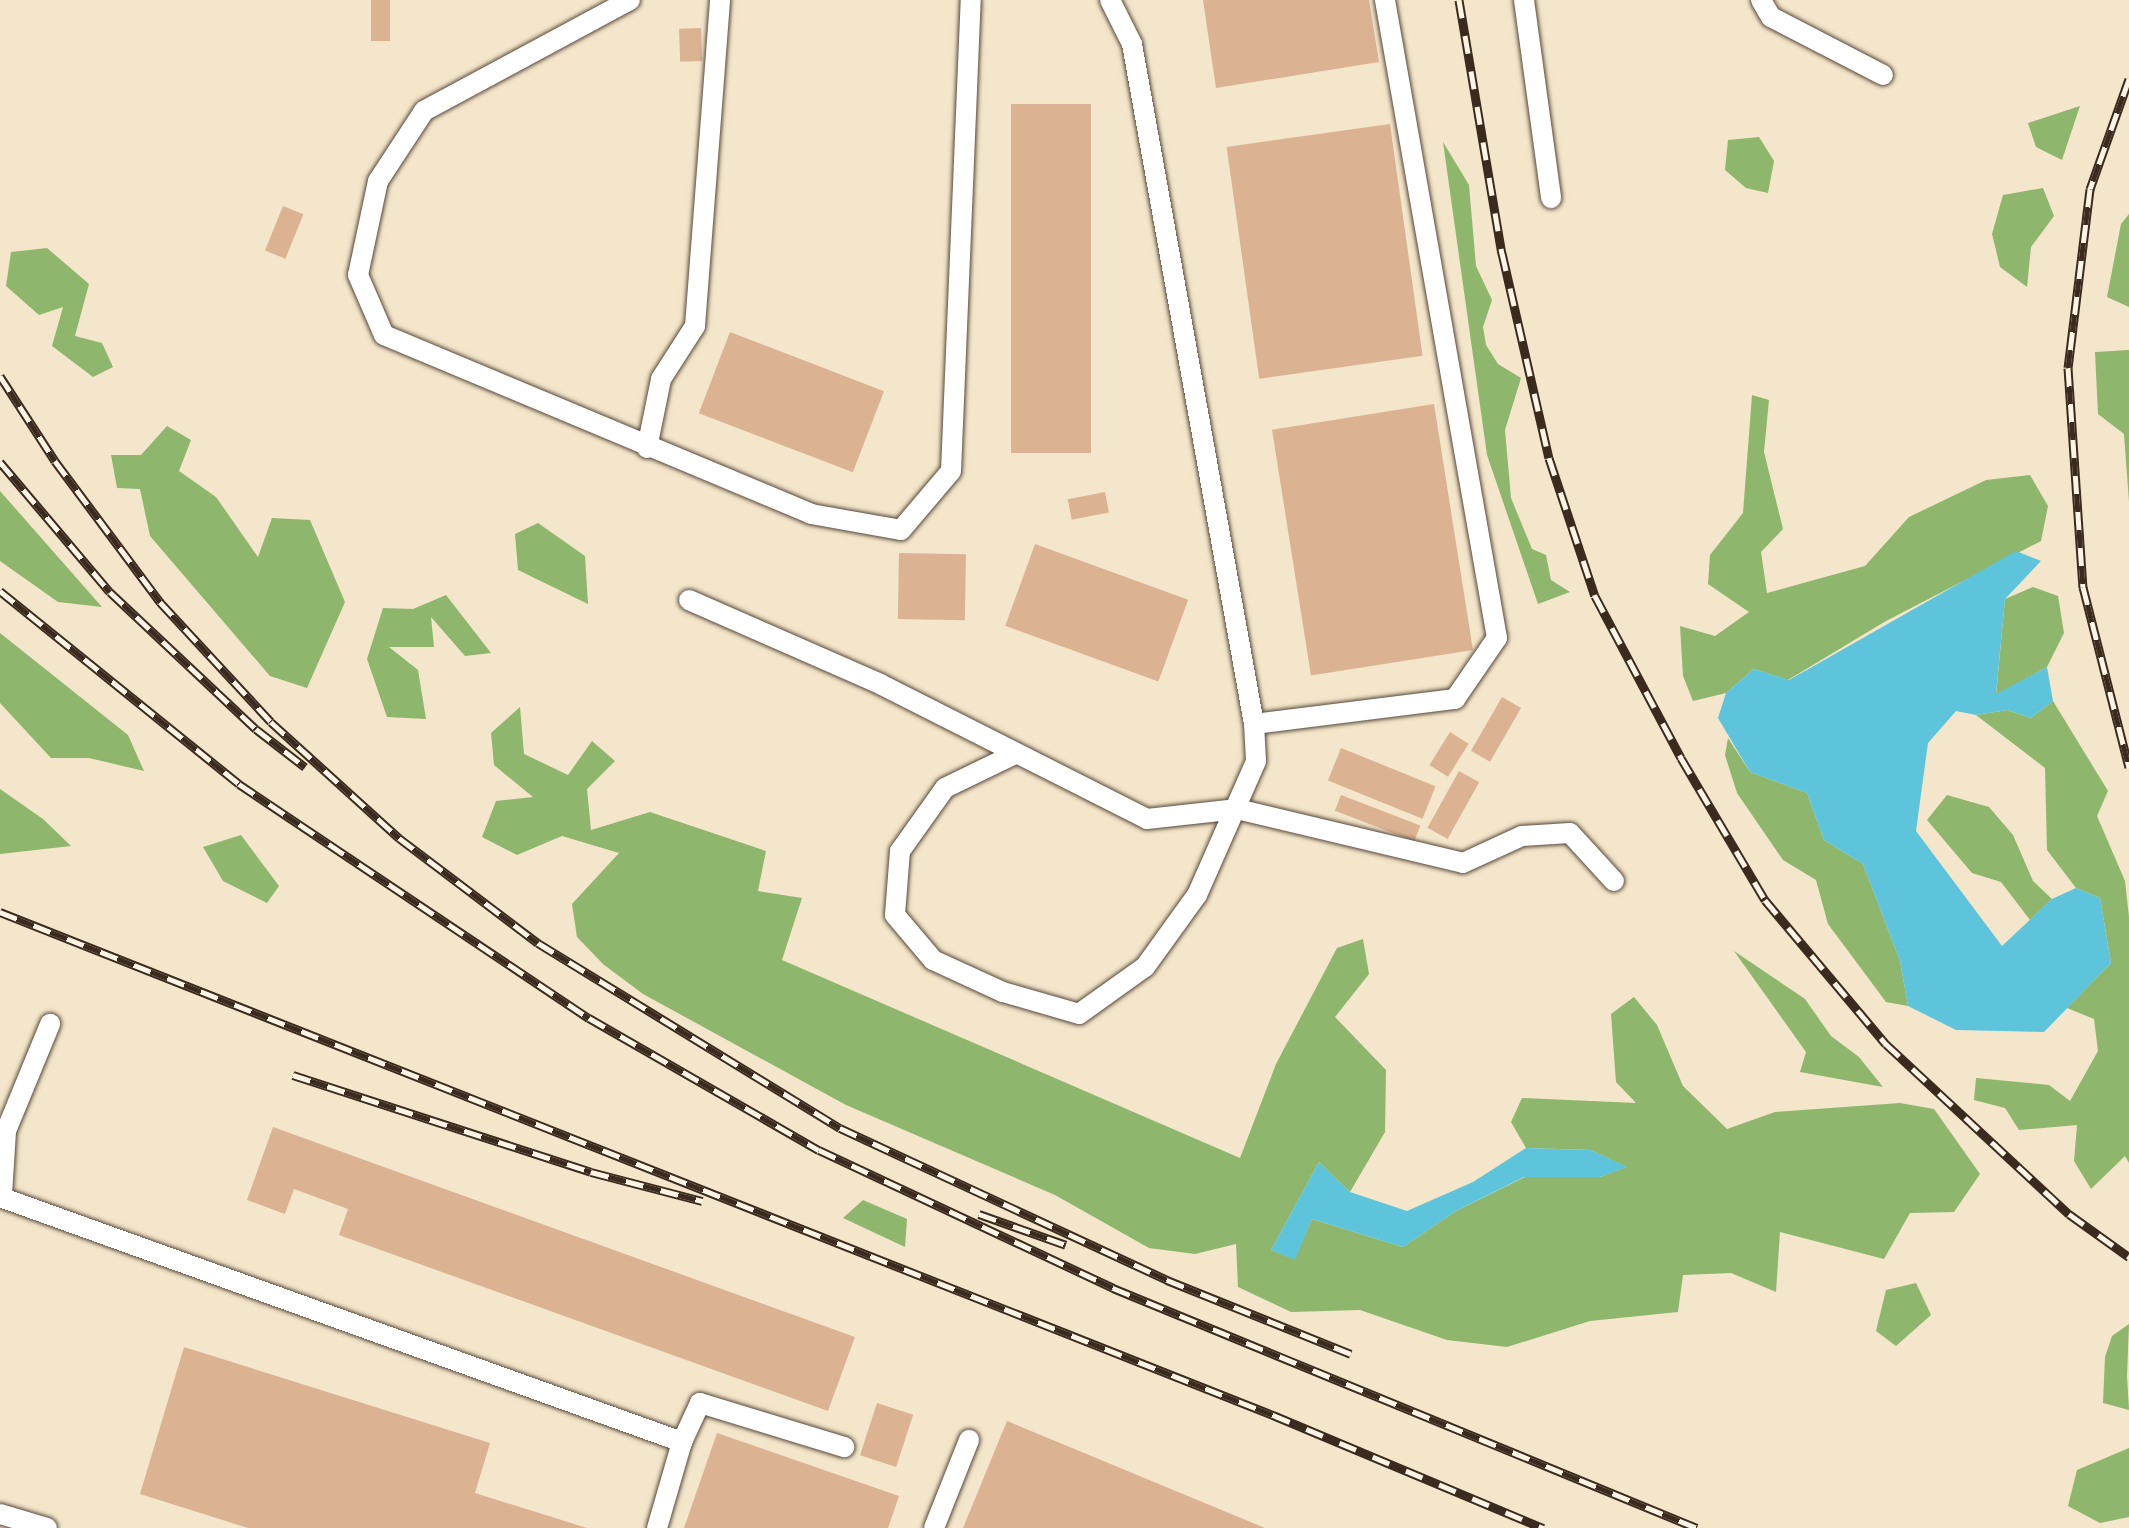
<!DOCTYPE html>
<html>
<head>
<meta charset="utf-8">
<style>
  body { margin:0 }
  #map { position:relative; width:2129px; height:1528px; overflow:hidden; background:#f3e6ca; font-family:Pangolin,sans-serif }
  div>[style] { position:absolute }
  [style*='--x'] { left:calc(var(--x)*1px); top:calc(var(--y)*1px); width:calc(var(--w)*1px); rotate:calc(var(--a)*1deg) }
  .forest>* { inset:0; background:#8eb66c }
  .water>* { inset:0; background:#5ec4dc }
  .building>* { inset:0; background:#dbb393; transform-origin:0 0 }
  .roads { filter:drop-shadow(0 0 2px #574638) drop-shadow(0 0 2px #574638) }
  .service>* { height:20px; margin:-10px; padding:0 10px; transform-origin:10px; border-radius:10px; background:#fff }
  .rail>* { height:9px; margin-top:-4.5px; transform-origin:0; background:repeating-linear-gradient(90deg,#fcf5e5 0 18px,#3b2a1e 0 36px); box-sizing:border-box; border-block:2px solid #3b2a1e }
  span { translate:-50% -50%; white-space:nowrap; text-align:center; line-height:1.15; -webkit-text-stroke:6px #fcf5e5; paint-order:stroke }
</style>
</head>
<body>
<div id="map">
  <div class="forest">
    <i style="clip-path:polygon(2080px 106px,2062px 160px,2036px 147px,2028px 123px)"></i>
    <i style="clip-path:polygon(1759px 137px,1774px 161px,1768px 193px,1746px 188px,1725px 170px,1728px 140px)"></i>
    <i style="clip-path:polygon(1443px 142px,1469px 185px,1476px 266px,1492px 300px,1483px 327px,1486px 345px,1498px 364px,1521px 378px,1505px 430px,1511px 498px,1532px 549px,1546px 555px,1551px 580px,1570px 592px,1538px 604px,1487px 455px)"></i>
    <i style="clip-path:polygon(2043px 188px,2054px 216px,2031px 247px,2027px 287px,2000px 267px,1992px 234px,2003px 195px)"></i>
    <i style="clip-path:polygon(2129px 214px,2129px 307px,2107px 297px,2121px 224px)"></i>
    <i style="clip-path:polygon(47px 248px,89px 284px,75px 336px,102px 343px,113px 367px,93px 377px,52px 346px,63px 307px,39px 315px,6px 286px,11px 252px)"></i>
    <i style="clip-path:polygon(2129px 350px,2129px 502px,2124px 434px,2098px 414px,2095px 352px)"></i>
    <i style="clip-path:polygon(1752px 395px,1769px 400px,1764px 452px,1783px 529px,1761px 552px,1767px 593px,1865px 566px,1909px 517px,1986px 480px,2030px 475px,2048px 506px,2041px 541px,1886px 621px,1788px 680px,1754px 669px,1726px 693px,1693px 701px,1683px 676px,1680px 626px,1715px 636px,1749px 612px,1708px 584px,1710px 555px,1743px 513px)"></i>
    <i style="clip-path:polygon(167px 426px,191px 440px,179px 471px,216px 497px,258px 557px,272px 518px,310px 520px,345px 602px,307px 688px,270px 676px,150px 536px,140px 489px,117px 488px,111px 455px,141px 455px)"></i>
    <i style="clip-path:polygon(0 491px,102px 607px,58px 602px,0 561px)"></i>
    <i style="clip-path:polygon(538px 523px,585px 556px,588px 604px,518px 570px,515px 534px)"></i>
    <i style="clip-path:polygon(2033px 587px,2058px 596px,2064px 633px,2047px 667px,1996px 695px,2005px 599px)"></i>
    <i style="clip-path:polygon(446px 595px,491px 653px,465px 656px,431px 617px,434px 647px,389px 647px,418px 670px,426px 719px,387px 717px,367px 659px,383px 608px,413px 609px)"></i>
    <i style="clip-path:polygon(0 633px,128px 735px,144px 771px,89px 758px,51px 758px,0 703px)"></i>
    <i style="clip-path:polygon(2053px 701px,2108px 791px,2097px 816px,2125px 881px,2129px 917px,2129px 1163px,2125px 1156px,2091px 1189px,2074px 1161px,2077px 1125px,2019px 1130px,2005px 1108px,1974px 1100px,1976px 1078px,2049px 1085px,2070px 1101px,2098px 1051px,2094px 1019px,2067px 1008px,2111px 963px,2100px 898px,2076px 888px,2047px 850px,2045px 768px,1976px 715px,2007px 710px,2031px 718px)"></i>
    <i style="clip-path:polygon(520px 707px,524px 754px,568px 775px,592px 741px,615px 761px,587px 789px,591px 830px,650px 812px,766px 851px,758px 891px,802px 898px,782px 960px,1240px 1158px,1276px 1064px,1337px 948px,1363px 939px,1369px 974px,1335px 1017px,1386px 1070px,1385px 1132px,1350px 1192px,1319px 1162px,1271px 1250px,1294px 1259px,1312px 1219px,1403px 1247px,1456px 1211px,1525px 1177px,1600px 1177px,1626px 1167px,1591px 1150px,1526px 1148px,1511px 1122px,1522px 1098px,1636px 1103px,1616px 1082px,1611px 1014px,1634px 997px,1657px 1025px,1683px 1086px,1727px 1129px,1775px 1112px,1900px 1103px,1934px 1109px,1980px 1174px,1954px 1212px,1910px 1213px,1884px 1259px,1780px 1232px,1776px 1292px,1731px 1273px,1683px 1275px,1678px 1312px,1590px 1321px,1507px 1347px,1447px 1340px,1360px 1310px,1291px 1312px,1238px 1287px,1236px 1244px,1195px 1254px,1149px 1248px,1055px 1195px,846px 1105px,643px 994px,603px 964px,577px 937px,572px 904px,619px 853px,562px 836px,517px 855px,482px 837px,496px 801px,533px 797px,494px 765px,491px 733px)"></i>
    <i style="clip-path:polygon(1728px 738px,1750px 772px,1807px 793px,1824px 840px,1863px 864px,1900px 961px,1908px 1006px,1886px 1002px,1828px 924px,1816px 880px,1783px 860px,1737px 793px,1725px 755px)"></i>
    <i style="clip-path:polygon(0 789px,43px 819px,71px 846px,0 854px)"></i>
    <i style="clip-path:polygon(1947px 795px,1989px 807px,2013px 835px,2033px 881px,2052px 899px,2030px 920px,2001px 882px,1972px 873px,1927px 820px)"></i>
    <i style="clip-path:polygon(241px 835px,279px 886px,267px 903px,223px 881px,203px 847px)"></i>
    <i style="clip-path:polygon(1734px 951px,1805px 999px,1831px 1036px,1859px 1057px,1883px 1087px,1800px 1072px,1806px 1052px)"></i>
    <i style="clip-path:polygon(863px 1200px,907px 1219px,905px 1247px,843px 1218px)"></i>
    <i style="clip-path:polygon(1916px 1283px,1931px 1315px,1896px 1346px,1876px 1331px,1886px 1290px)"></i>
    <i style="clip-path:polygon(2129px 1324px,2127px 1376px,2129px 1410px,2103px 1403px,2105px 1357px,2112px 1336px)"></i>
    <i style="clip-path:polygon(2129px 1448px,2129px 1517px,2100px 1523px,2068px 1506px,2077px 1470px)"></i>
  </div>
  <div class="water">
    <i style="clip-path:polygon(2016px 551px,2041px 561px,2005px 599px,1996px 694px,2047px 667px,2053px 701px,2031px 718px,2007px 710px,1976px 715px,1956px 711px,1928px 743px,1916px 831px,2002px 946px,2052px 899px,2076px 888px,2100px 898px,2111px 963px,2044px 1032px,1956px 1030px,1908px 1006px,1900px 961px,1863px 864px,1824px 840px,1807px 793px,1750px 772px,1718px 718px,1726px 693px,1754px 669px,1789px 680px)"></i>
    <i style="clip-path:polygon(1526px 1148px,1591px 1150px,1627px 1167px,1600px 1177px,1524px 1177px,1456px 1211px,1403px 1247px,1312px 1219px,1295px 1260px,1271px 1250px,1319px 1162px,1350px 1192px,1407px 1211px,1473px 1182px)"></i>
  </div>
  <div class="building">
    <i style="left:371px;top:0;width:19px;height:41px"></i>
    <i style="clip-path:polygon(1203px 0,1369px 0,1379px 62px,1216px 88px)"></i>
    <i style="left:701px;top:28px;width:33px;height:22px;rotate:88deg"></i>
    <i style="left:1011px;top:104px;width:80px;height:349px"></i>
    <i style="left:1390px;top:124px;width:234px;height:165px;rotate:82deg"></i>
    <i style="left:283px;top:206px;width:22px;height:48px;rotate:22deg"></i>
    <i style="left:730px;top:332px;width:165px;height:87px;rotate:21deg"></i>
    <i style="left:1434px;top:404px;width:249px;height:164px;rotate:81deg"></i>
    <i style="left:1105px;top:492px;width:21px;height:38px;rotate:79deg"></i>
    <i style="left:1035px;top:544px;width:163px;height:87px;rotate:20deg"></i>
    <i style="left:899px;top:553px;width:67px;height:66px;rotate:1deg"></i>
    <i style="left:1502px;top:697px;width:22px;height:62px;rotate:30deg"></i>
    <i style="left:1450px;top:732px;width:22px;height:39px;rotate:32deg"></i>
    <i style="left:1341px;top:748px;width:102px;height:35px;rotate:22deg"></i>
    <i style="left:1459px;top:771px;width:23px;height:65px;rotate:29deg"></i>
    <i style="left:1341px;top:795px;width:85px;height:17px;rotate:21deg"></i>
    <i style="clip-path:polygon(273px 1127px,855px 1337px,828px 1411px,339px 1235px,348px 1209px,294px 1189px,285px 1214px,247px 1200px)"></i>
    <i style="clip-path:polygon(184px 1347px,490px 1443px,475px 1493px,587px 1528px,248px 1528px,140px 1494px)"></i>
    <i style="left:877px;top:1403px;width:38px;height:55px;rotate:18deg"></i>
    <i style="clip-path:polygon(1007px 1421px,1265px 1528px,963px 1528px)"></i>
    <i style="clip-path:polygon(717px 1433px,899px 1496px,888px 1528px,684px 1528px)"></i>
  </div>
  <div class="roads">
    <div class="service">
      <i style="--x:630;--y:0;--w:234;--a:151.7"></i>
      <i style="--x:424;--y:111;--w:84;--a:123.3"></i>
      <i style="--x:378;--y:181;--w:96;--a:102"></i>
      <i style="--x:358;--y:275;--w:65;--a:66.6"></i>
      <i style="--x:384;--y:335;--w:463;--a:22.7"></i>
      <i style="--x:811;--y:514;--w:91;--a:10.1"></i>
      <i style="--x:901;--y:530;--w:77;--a:-49.7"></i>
      <i style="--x:951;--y:471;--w:471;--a:-87.6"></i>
      <i style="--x:1110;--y:0;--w:49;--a:63.4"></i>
      <i style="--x:1132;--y:44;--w:691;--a:79.83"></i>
      <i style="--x:1254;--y:724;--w:203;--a:-7.1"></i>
      <i style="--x:1455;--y:699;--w:74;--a:-55.5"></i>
      <i style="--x:1497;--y:638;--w:648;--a:-99.96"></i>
      <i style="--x:1524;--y:0;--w:200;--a:82.2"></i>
      <i style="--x:1761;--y:0;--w:20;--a:60"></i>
      <i style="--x:1771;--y:17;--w:126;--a:27.4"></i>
      <i style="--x:647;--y:448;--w:70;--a:-78.5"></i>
      <i style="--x:661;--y:379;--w:63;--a:-57.3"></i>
      <i style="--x:695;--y:326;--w:327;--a:-85.6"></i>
      <i style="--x:689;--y:600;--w:209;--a:23.7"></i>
      <i style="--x:880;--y:684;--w:299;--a:26.8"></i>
      <i style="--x:1147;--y:819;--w:91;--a:-6.3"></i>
      <i style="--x:1237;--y:809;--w:232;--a:13.4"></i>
      <i style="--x:1463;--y:863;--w:65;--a:-24.6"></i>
      <i style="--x:1522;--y:836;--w:48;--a:-3.6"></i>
      <i style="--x:1570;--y:833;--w:65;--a:47.5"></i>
      <i style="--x:1015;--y:754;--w:78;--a:154.1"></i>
      <i style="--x:945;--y:788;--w:77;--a:125.5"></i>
      <i style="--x:900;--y:851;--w:64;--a:94.5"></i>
      <i style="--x:895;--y:915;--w:59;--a:49.8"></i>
      <i style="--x:933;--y:960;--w:77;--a:24.6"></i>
      <i style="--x:1003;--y:992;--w:79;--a:16.1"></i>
      <i style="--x:1079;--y:1014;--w:81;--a:-35.5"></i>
      <i style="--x:1145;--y:967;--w:89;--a:-54.2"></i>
      <i style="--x:1197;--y:895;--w:146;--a:-66.2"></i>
      <i style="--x:1256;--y:761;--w:37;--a:-93"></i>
      <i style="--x:2;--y:1195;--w:64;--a:-86.4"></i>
      <i style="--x:6;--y:1131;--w:116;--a:-67.6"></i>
      <i style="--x:0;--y:1197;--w:725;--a:19.76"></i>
      <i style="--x:682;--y:1442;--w:90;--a:106.2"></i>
      <i style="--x:682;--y:1442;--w:43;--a:-65.2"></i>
      <i style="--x:700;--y:1403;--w:151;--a:17"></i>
      <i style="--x:0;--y:1514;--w:49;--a:16.6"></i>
      <i style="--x:934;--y:1528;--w:95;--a:-68.3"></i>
    </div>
  </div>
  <div class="rail">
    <i style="--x:1459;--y:0;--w:257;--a:80.4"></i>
    <i style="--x:1502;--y:253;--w:210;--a:77.1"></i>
    <i style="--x:1549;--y:458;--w:145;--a:71.6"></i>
    <i style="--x:1595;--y:596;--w:183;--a:62"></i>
    <i style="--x:1681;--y:758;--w:165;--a:59.4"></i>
    <i style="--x:1765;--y:900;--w:188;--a:50"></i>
    <i style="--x:1886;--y:1044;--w:250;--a:42.9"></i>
    <i style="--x:2069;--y:1214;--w:74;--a:35.6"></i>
    <i style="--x:2129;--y:79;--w:117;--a:109.5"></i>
    <i style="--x:2090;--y:189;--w:180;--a:97"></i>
    <i style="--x:2068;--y:368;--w:220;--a:86.1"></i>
    <i style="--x:2083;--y:587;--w:186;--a:75.7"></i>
    <i style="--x:0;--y:376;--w:101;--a:57.1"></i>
    <i style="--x:55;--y:461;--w:176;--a:53.3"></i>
    <i style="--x:160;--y:602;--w:163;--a:47.2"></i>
    <i style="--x:271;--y:722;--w:173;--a:42.2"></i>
    <i style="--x:399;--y:838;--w:174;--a:37.1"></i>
    <i style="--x:538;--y:943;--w:354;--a:31.5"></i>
    <i style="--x:840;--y:1128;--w:361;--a:24.9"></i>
    <i style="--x:1167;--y:1280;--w:198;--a:21.9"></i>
    <i style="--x:0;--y:462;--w:170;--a:49.8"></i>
    <i style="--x:110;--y:592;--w:200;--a:43.2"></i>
    <i style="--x:256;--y:729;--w:62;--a:37.8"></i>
    <i style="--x:0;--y:591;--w:307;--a:38.9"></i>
    <i style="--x:239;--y:784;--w:421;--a:33.8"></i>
    <i style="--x:589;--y:1018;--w:265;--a:29.9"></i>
    <i style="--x:819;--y:1150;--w:325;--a:25.1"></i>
    <i style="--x:1113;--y:1288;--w:631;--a:22.34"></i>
    <i style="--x:0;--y:912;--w:1369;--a:21.56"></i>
    <i style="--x:1273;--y:1415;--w:293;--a:22.7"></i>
    <i style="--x:293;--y:1075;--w:313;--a:18"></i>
    <i style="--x:591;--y:1172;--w:115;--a:14.6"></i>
    <i style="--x:979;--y:1214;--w:92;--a:19.6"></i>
  </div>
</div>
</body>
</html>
